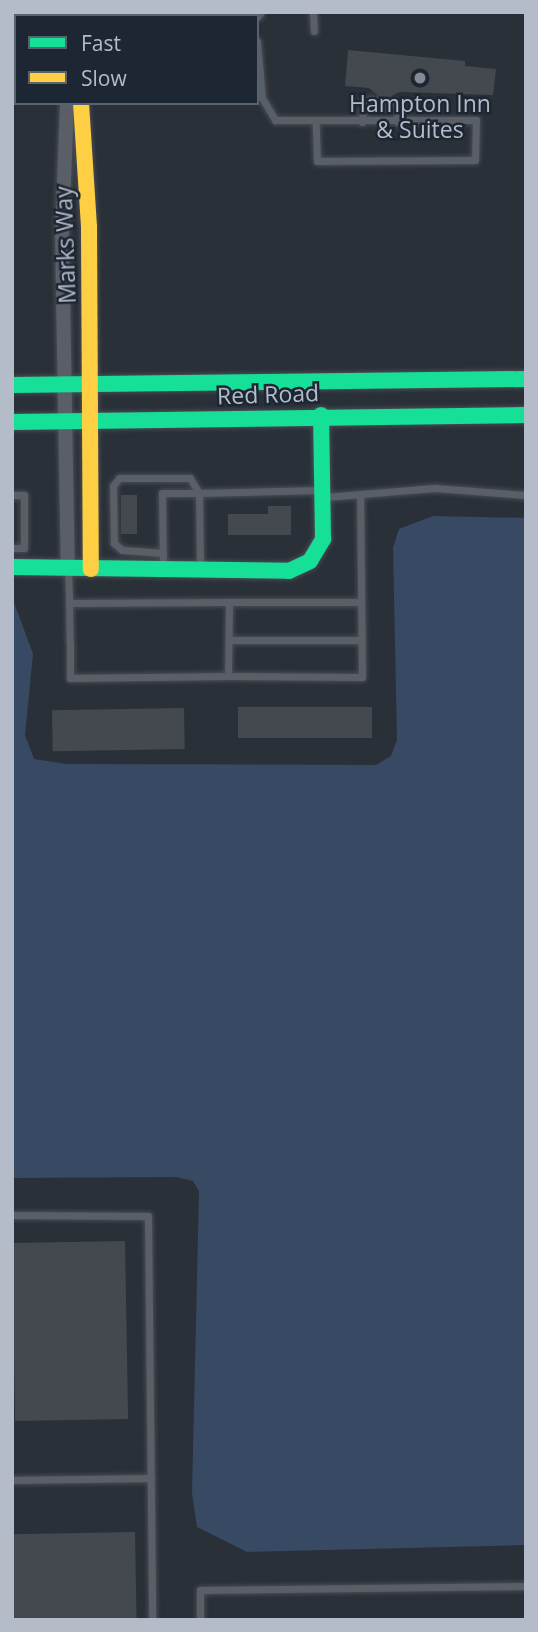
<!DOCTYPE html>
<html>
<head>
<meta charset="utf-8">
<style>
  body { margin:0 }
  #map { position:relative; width:538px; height:1632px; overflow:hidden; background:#2a3038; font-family:"Open Sans",sans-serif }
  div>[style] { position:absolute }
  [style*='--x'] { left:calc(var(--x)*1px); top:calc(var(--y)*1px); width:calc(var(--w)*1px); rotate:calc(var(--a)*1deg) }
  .water>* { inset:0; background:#384963 }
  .building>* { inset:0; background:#444950; transform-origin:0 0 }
  .roads { filter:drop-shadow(0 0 2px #484c53) drop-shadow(0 0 2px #484c53) }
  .lane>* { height:7px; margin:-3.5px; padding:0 3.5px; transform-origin:3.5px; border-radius:3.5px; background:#5a5e66 }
  .street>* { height:14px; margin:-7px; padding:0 7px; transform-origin:7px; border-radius:7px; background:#5a5e66 }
  .fast>* { height:16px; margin:-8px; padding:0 8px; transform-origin:8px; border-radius:8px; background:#16e098 }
  .slow>* { height:16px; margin:-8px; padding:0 8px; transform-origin:8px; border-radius:8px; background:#ffcf43 }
  .dots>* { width:19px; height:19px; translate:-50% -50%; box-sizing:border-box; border:4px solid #1d2633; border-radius:50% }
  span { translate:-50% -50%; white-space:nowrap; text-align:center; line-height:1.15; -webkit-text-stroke:5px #1d2633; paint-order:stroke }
  .poi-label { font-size:23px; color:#b4bcc9 }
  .street-label { font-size:23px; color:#b4bcc9 }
  .frame { position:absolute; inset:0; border:14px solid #b4bcc9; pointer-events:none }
  .legend { position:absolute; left:14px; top:14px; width:245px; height:91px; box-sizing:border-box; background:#1d2633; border:2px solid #59626f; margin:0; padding:9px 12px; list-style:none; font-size:21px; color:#b4bcc9 }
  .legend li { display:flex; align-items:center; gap:14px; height:35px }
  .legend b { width:35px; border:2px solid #59626f }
</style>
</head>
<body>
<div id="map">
  <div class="water">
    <i style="clip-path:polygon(433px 516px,526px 518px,526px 1545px,247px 1552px,197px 1527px,192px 1493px,199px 1191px,193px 1181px,176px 1177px,12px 1178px,12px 597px,33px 654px,25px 735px,34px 759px,67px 764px,376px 765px,391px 756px,397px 740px,393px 548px,399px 529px)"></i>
  </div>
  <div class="building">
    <i style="clip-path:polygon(348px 50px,465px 61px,465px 66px,496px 69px,493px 95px,400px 92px,384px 99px,389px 114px,371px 113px,377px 95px,369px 88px,345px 86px)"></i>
    <i style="left:121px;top:495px;width:16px;height:39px"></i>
    <i style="clip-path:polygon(268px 506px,291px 506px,291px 535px,228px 535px,228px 514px,268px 514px)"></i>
    <i style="left:238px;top:707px;width:134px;height:31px"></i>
    <i style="left:184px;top:708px;width:41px;height:132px;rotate:89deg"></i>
    <i style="left:125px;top:1241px;width:178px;height:113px;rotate:89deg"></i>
    <i style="left:135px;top:1532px;width:88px;height:123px;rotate:89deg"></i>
  </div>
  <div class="roads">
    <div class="lane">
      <i style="--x:313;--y:12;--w:19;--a:87"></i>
      <i style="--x:257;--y:17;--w:6;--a:-51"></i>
      <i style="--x:257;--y:41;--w:57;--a:85"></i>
      <i style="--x:262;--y:98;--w:26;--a:59"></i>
      <i style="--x:275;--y:120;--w:201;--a:0"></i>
      <i style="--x:476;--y:120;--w:40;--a:91.4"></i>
      <i style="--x:475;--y:160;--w:158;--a:179.6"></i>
      <i style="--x:317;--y:161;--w:38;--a:-92"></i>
      <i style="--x:390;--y:101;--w:8;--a:30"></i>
      <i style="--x:397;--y:105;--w:17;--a:87"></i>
      <i style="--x:362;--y:122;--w:20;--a:-87"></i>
      <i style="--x:363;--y:102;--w:9;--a:-18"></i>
      <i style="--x:12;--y:495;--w:12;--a:0"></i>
      <i style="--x:24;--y:495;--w:53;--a:90"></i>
      <i style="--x:24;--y:548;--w:12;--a:180"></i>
      <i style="--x:325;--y:497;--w:110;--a:-4.7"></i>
      <i style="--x:435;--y:488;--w:91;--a:4.4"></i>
      <i style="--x:163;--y:553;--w:41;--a:-175.8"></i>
      <i style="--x:122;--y:550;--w:11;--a:-139"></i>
      <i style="--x:114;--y:543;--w:57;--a:-91"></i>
      <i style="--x:113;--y:486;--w:10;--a:-53"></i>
      <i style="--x:119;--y:478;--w:71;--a:0"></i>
      <i style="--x:190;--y:478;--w:17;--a:59"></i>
      <i style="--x:199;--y:493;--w:121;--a:-1.4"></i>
      <i style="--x:68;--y:568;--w:35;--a:88"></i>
      <i style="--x:69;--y:603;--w:39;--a:89"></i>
      <i style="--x:70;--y:642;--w:36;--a:90"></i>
      <i style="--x:70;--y:678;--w:158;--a:-0.7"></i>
      <i style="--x:228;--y:676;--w:74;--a:-89.2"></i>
      <i style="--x:229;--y:602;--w:160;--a:179.6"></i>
      <i style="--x:163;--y:568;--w:75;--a:-90.8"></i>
      <i style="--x:162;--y:493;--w:37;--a:0"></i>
      <i style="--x:199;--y:493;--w:76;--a:89.2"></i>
      <i style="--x:229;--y:602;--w:132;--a:0"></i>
      <i style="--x:229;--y:640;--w:133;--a:0"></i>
      <i style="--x:228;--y:676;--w:134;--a:0.4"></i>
      <i style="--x:362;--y:677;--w:181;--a:-90.6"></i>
      <i style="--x:12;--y:1215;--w:136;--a:0.4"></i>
      <i style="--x:148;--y:1216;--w:404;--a:89.4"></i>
      <i style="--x:12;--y:1480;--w:139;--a:-0.8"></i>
      <i style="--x:200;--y:1620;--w:30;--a:-90"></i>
      <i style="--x:200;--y:1590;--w:326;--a:-0.7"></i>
    </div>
    <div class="street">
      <i style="--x:67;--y:12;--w:4;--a:76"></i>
      <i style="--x:67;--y:103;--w:133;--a:92.2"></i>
      <i style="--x:62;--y:236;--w:331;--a:89"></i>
    </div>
    <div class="fast">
      <i style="--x:12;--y:385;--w:514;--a:-0.67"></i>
      <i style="--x:12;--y:422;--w:514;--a:-0.78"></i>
      <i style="--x:12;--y:567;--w:277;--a:0.8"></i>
      <i style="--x:289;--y:571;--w:23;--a:-25"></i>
      <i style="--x:310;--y:561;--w:26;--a:-59"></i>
      <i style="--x:323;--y:539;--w:124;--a:-90.9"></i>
    </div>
    <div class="slow">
      <i style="--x:81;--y:103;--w:124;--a:86.3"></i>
      <i style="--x:89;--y:227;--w:342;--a:89.7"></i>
    </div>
  </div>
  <div class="dots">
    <i style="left:420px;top:78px;background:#848b96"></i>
  </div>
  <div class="poi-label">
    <span style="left:420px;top:116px">Hampton Inn<br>&amp; Suites</span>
  </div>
  <div class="street-label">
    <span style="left:65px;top:245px;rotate:-92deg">Marks Way</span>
    <span style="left:268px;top:394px;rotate:-2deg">Red Road</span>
  </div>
  <div class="frame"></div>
  <ul class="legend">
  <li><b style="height:9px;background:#16e098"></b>Fast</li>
  <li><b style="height:9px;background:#ffcf43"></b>Slow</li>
  </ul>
</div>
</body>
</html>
